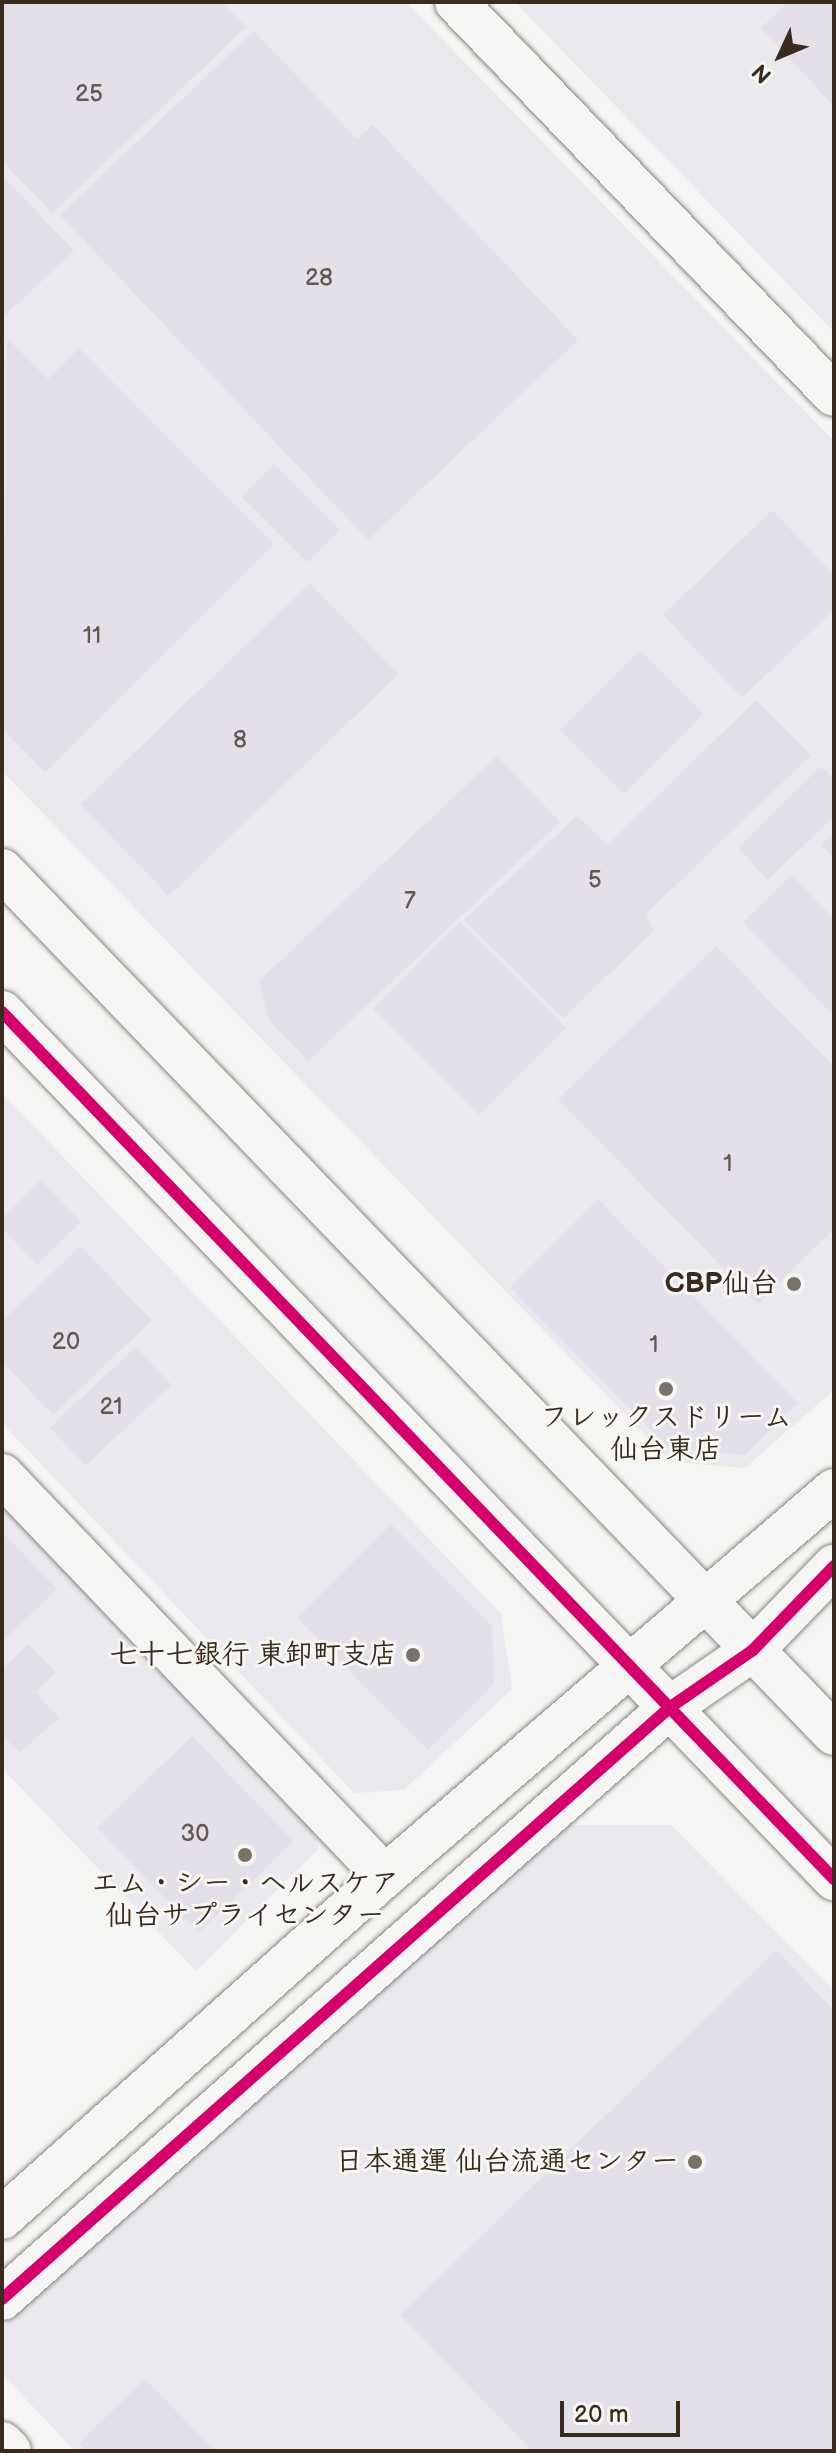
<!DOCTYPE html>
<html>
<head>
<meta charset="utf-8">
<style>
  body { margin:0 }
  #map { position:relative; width:836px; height:2453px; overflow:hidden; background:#f5f5f3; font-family:"Balsamiq Sans","Klee One",sans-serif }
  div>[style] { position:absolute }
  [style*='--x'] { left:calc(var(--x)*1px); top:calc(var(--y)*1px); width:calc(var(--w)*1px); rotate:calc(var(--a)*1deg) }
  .built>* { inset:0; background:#eae9ee }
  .building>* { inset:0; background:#e3e0e9; transform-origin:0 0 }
  .roads { filter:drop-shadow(0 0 2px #8a8683) drop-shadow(0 0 2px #8a8683) }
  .minor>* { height:42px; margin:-21px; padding:0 21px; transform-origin:21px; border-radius:21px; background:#f5f5f3 }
  .cycleway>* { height:12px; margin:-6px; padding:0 6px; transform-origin:6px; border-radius:6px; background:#d6006c }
  .dots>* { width:22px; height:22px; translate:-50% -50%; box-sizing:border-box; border:4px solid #f6f6f2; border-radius:50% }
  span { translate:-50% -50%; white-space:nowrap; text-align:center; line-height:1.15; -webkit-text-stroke:6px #f6f6f2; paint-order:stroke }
  .number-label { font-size:24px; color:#655851 }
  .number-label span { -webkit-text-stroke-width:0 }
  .poi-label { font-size:28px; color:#3b2a1e; font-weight:700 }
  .right { translate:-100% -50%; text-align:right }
  .frame { position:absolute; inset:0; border:4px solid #3b2a1e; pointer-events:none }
  .north { position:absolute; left:740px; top:16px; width:80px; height:80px; -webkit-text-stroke:6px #f6f6f2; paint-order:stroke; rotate:226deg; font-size:22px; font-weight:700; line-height:32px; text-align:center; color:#3b2a1e }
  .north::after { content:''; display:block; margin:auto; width:28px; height:36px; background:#3b2a1e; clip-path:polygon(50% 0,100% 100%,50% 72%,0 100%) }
  .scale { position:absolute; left:560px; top:2401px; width:120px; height:36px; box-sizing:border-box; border:4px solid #3b2a1e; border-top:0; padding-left:10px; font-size:24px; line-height:28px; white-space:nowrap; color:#3b2a1e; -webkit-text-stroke:6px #f6f6f2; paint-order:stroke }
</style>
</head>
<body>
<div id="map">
  <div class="built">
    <i style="clip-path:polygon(2px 2px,406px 2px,834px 441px,834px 1390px,745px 1468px,671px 1462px,2px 771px)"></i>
    <i style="clip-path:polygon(515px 2px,834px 2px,834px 332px)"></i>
    <i style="clip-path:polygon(2px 1093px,501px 1614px,512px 1689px,404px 1790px,354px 1793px,2px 1423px)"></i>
    <i style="clip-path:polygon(2px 1504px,310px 1823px,319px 1848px,196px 1971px,2px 1768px)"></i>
    <i style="clip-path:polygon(566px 1825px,671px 1825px,834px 1990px,834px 2451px,75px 2451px,2px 2374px,2px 2327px)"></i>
  </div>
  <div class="building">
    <i style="clip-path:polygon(2px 2px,222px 2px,246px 27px,52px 213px,2px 161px)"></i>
    <i style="clip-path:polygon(788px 2px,834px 2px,834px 106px,761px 28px)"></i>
    <i style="clip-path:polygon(254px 31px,357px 139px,373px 125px,578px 340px,368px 540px,60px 215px)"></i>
    <i style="clip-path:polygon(2px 175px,74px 251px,2px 318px)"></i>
    <i style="clip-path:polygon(7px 338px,48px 379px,79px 348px,274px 544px,45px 772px,2px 729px)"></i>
    <i style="left:274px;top:464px;width:93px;height:46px;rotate:45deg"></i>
    <i style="clip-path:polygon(772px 510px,834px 575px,834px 610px,742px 698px,663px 615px)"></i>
    <i style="left:310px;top:583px;width:127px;height:319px;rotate:46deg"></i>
    <i style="left:640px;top:650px;width:90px;height:113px;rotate:45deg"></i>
    <i style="clip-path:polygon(756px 700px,811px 755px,646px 914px,654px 931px,563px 1018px,464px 920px,577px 816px,607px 845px)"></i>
    <i style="clip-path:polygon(497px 756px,560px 822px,308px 1061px,269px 1021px,259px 981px)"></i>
    <i style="clip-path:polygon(821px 766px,834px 779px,834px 816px,768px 880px,738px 848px)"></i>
    <i style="clip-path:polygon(834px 833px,834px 859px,821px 845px)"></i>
    <i style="clip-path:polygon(792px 875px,834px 919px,834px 1016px,743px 922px)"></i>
    <i style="left:460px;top:922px;width:150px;height:123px;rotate:45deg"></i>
    <i style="clip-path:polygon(716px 946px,834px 1067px,834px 1229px,758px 1304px,558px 1099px)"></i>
    <i style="clip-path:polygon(41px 1180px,81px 1222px,37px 1265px,2px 1228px,2px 1218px)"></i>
    <i style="clip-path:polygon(598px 1199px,798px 1403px,745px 1455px,669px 1448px,510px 1287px)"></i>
    <i style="clip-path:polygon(80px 1246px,152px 1320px,53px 1415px,2px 1362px,2px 1321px)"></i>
    <i style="left:136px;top:1347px;width:52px;height:118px;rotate:47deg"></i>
    <i style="clip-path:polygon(391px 1524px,492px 1626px,494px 1684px,428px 1750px,297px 1618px)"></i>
    <i style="clip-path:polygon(4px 1534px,57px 1589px,2px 1642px,2px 1536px)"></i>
    <i style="clip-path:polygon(29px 1644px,56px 1673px,35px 1692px,59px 1718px,19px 1753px,2px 1734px,2px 1669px)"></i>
    <i style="left:192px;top:1736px;width:146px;height:132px;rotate:46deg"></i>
    <i style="clip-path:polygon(776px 1950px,834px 2010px,834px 2451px,532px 2451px,400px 2315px)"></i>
    <i style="clip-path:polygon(145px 2379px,215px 2451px,86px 2451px,79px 2443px)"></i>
  </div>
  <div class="roads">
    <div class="minor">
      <i style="--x:456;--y:2;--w:545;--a:46.11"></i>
      <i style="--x:2;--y:870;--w:1199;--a:46.08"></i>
      <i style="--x:2;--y:1012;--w:1202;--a:46.18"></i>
      <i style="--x:2;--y:1475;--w:555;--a:46.32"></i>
      <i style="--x:2;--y:2218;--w:513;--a:-41.76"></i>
      <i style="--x:385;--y:1876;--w:592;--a:-40.69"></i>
      <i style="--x:2;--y:2299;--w:891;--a:-41.54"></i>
      <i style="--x:669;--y:1708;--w:102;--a:-34.6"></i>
      <i style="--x:753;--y:1650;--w:117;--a:-46"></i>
      <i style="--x:2;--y:2443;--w:11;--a:45"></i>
    </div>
  </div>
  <div class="cycleway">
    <i style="--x:2;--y:1012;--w:1202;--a:46.18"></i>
    <i style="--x:2;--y:2299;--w:891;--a:-41.54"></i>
    <i style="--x:669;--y:1708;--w:102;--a:-34.6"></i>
    <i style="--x:753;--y:1650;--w:117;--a:-46"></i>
  </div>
  <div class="dots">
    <i style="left:794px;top:1284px;background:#7c7169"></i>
    <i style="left:666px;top:1389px;background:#7c7169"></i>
    <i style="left:413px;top:1655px;background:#7c7169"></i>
    <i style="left:245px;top:1855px;background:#7c7169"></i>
    <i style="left:695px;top:2162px;background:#7c7169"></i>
  </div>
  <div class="number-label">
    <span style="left:89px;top:94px">25</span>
    <span style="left:319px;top:278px">28</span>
    <span style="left:92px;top:636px">11</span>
    <span style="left:240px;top:740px">8</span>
    <span style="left:595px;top:880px">5</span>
    <span style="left:410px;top:901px">7</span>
    <span style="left:728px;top:1164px">1</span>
    <span style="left:66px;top:1342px">20</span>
    <span style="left:654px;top:1345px">1</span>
    <span style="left:111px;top:1407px">21</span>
    <span style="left:195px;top:1834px">30</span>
  </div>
  <div class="poi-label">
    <span class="right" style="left:778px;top:1284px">CBP仙台</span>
    <span style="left:666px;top:1434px">フレックスドリーム<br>仙台東店</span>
    <span class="right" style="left:397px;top:1655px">七十七銀行 東卸町支店</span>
    <span style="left:245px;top:1900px">エム・シー・ヘルスケア<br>仙台サプライセンター</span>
    <span class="right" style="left:679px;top:2162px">日本通運 仙台流通センター</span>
  </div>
  <div class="frame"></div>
  <div class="north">N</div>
  <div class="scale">20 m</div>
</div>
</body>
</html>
